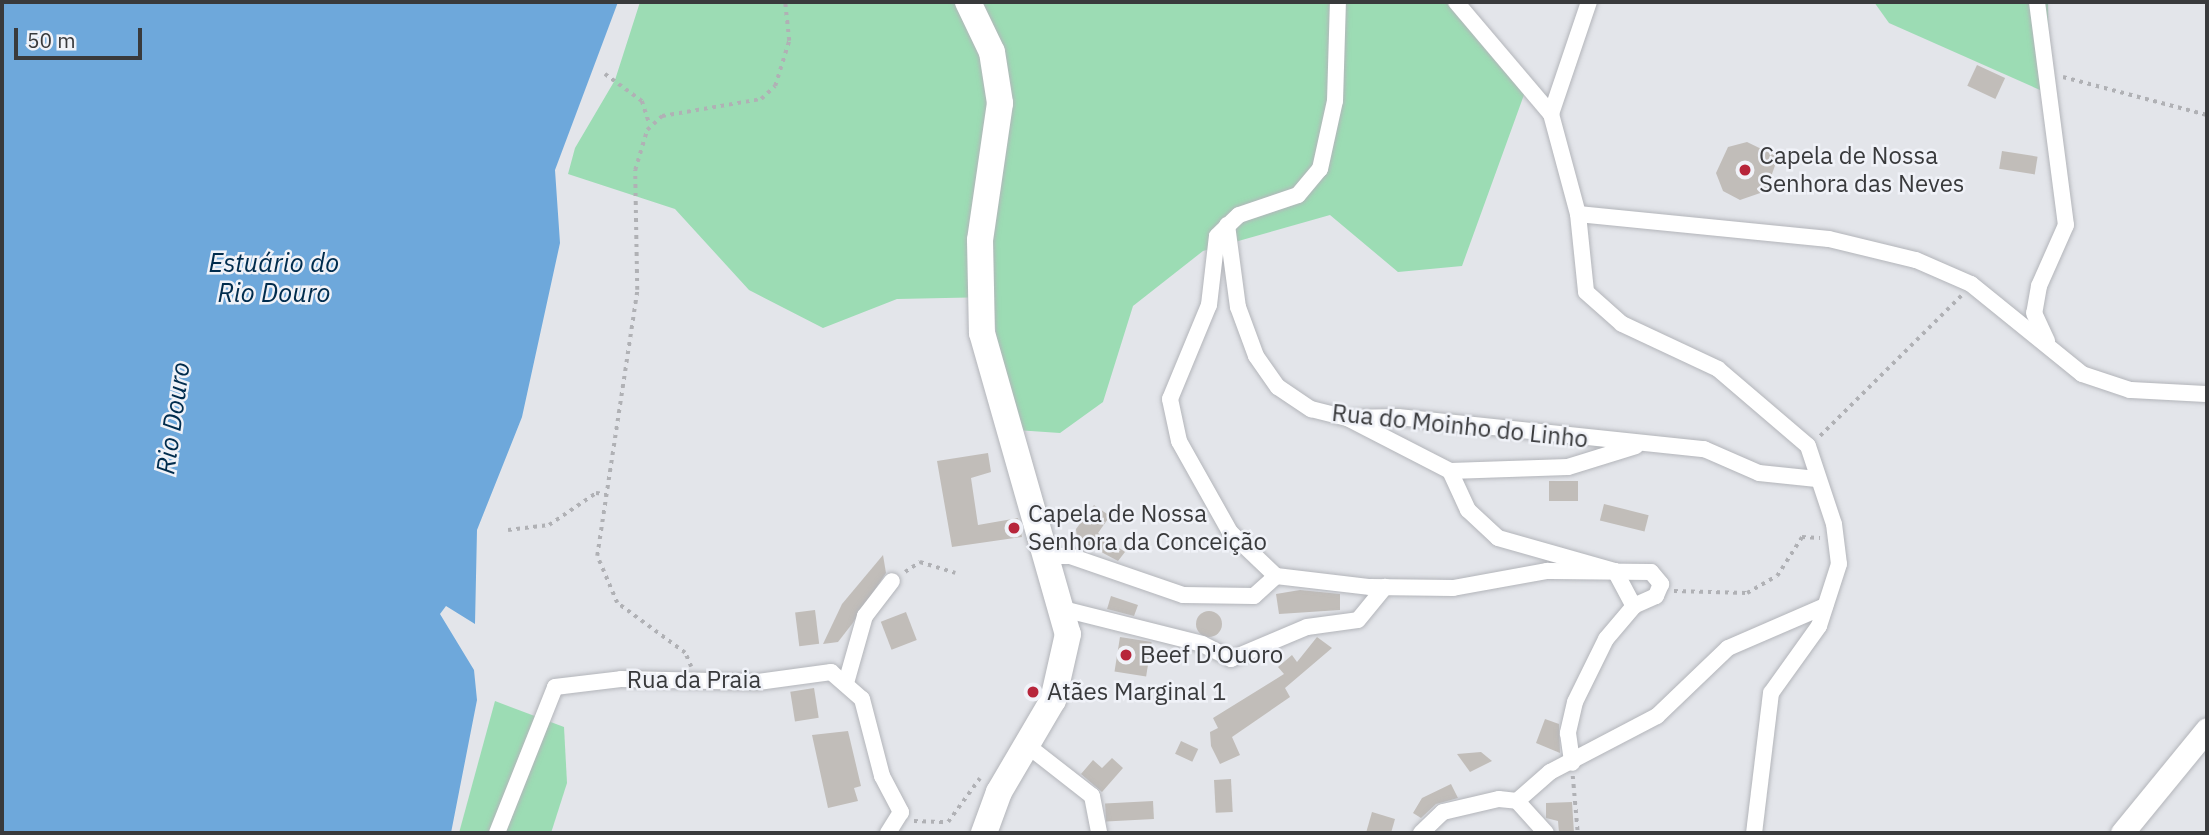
<!DOCTYPE html>
<html>
<head>
<meta charset="utf-8">
<style>
  body { margin:0 }
  #map { position:relative; width:2209px; height:835px; overflow:hidden; background:#e3e5ea; font-family:"IBM Plex Sans",sans-serif }
  div>[style] { position:absolute }
  [style*='--x'] { left:calc(var(--x)*1px); top:calc(var(--y)*1px); width:calc(var(--w)*1px); rotate:calc(var(--a)*1deg) }
  .green>* { inset:0; background:#9cdcb4 }
  .water>* { inset:0; background:#6ea8db }
  .building>* { inset:0; background:#c1bdb9; transform-origin:0 0 }
  .round { border-radius:50% }
  .path>* { height:3.5px; margin-top:-1.75px; transform-origin:0; background:repeating-linear-gradient(90deg,#b0b1b5 0 3.5px,transparent 0 8.5px) }
  .roads { filter:drop-shadow(0 0 2px #b3b5ba) drop-shadow(0 0 2px #b3b5ba) }
  .street>* { height:16px; margin:-8px; padding:0 8px; transform-origin:8px; border-radius:8px; background:#fff }
  .secondary>* { height:23px; margin:-11.5px; padding:0 11.5px; transform-origin:11.5px; border-radius:11.5px; background:#fff }
  .primary>* { height:26px; margin:-13px; padding:0 13px; transform-origin:13px; border-radius:13px; background:#fff }
  .dots>* { width:19px; height:19px; translate:-50% -50%; box-sizing:border-box; border:4px solid #f0f2f8; border-radius:50% }
  span { translate:-50% -50%; white-space:nowrap; text-align:center; line-height:1.15; -webkit-text-stroke:5px #f0f2f8; paint-order:stroke }
  .poi-label { font-size:24px; color:#393a3c }
  .left { translate:0 -50%; text-align:left }
  .street-label { font-size:24px; color:#393a3c }
  .water-label { font-size:26px; color:#002c4d; font-style:italic }
  .frame { position:absolute; inset:0; border:4px solid #393a3c; pointer-events:none }
  .scale { position:absolute; left:14px; top:28px; width:128px; height:32px; box-sizing:border-box; border:4px solid #393a3c; border-top:0; padding-left:9px; font-size:21px; line-height:24px; white-space:nowrap; color:#393a3c; -webkit-text-stroke:5px #f0f2f8; paint-order:stroke }
</style>
</head>
<body>
<div id="map">
  <div class="green">
    <i style="clip-path:polygon(640px 2px,1452px 2px,1525px 92px,1462px 266px,1398px 272px,1330px 215px,1203px 251px,1133px 306px,1103px 402px,1060px 433px,1003px 429px,993px 297px,897px 299px,823px 328px,749px 290px,675px 209px,568px 174px,575px 148px,615px 80px)"></i>
    <i style="clip-path:polygon(1874px 2px,2048px 2px,2049px 94px,1889px 23px)"></i>
    <i style="clip-path:polygon(495px 701px,564px 727px,567px 783px,551px 833px,459px 833px)"></i>
  </div>
  <div class="water">
    <i style="clip-path:polygon(2px 2px,618px 2px,555px 170px,560px 243px,522px 417px,477px 530px,475px 624px,446px 606px,440px 614px,474px 670px,477px 700px,451px 833px,2px 833px)"></i>
  </div>
  <div class="building">
    <i style="left:1977px;top:65px;width:31px;height:23px;rotate:25deg"></i>
    <i style="clip-path:polygon(1747px 142px,1778px 157px,1766px 191px,1740px 200px,1723px 191px,1716px 173px,1728px 147px)"></i>
    <i style="left:2002px;top:151px;width:36px;height:18px;rotate:9deg"></i>
    <i style="clip-path:polygon(988px 453px,991px 472px,971px 478px,978px 525px,1018px 518px,1022px 537px,952px 547px,937px 461px)"></i>
    <i style="left:1578px;top:481px;width:20px;height:29px;rotate:90deg"></i>
    <i style="left:1604px;top:504px;width:46px;height:17px;rotate:14deg"></i>
    <i style="clip-path:polygon(1094px 505px,1110px 516px,1098px 533px,1125px 552px,1118px 561px,1077px 539px,1076px 529px)"></i>
    <i style="clip-path:polygon(883px 555px,886px 573px,852px 624px,838px 642px,823px 644px,842px 604px)"></i>
    <i style="clip-path:polygon(1300px 590px,1340px 594px,1340px 610px,1279px 614px,1276px 594px)"></i>
    <i style="clip-path:polygon(1111px 596px,1138px 605px,1134px 616px,1107px 609px)"></i>
    <i style="left:815px;top:610px;width:34px;height:20px;rotate:83deg"></i>
    <i class="round" style="left:1196px;top:611px;width:26px;height:26px"></i>
    <i style="left:906px;top:612px;width:30px;height:27px;rotate:69deg"></i>
    <i style="left:1120px;top:637px;width:32px;height:35px;rotate:9deg"></i>
    <i style="clip-path:polygon(1317px 637px,1332px 648px,1285px 688px,1290px 697px,1232px 737px,1240px 755px,1220px 764px,1211px 746px,1210px 732px,1218px 728px,1213px 718px,1284px 674px,1278px 667px,1292px 655px,1297px 662px)"></i>
    <i style="left:814px;top:688px;width:30px;height:24px;rotate:81deg"></i>
    <i style="clip-path:polygon(1545px 719px,1559px 724px,1560px 753px,1536px 743px)"></i>
    <i style="clip-path:polygon(848px 731px,861px 786px,854px 788px,858px 801px,828px 808px,812px 735px)"></i>
    <i style="left:1181px;top:741px;width:19px;height:14px;rotate:25deg"></i>
    <i style="clip-path:polygon(1481px 752px,1492px 761px,1470px 772px,1457px 754px)"></i>
    <i style="clip-path:polygon(1112px 758px,1123px 768px,1102px 792px,1081px 774px,1093px 760px,1102px 768px)"></i>
    <i style="left:1231px;top:779px;width:33px;height:17px;rotate:87deg"></i>
    <i style="clip-path:polygon(1451px 784px,1458px 798px,1436px 804px,1421px 818px,1413px 813px,1422px 798px)"></i>
    <i style="left:1153px;top:801px;width:18px;height:48px;rotate:87deg"></i>
    <i style="clip-path:polygon(1572px 802px,1574px 833px,1559px 833px,1558px 821px,1546px 818px,1546px 803px)"></i>
    <i style="clip-path:polygon(1372px 812px,1395px 819px,1391px 833px,1366px 833px)"></i>
  </div>
  <div class="path">
    <i style="--x:605;--y:74;--w:46;--a:36.1"></i>
    <i style="--x:642;--y:101;--w:25;--a:72"></i>
    <i style="--x:2063;--y:77;--w:149;--a:14.8"></i>
    <i style="--x:1820;--y:436;--w:199;--a:-44.8"></i>
    <i style="--x:508;--y:530;--w:41;--a:-7"></i>
    <i style="--x:549;--y:525;--w:57;--a:-34.2"></i>
    <i style="--x:596;--y:493;--w:9;--a:6"></i>
    <i style="--x:905;--y:572;--w:18;--a:-34"></i>
    <i style="--x:920;--y:562;--w:37;--a:17"></i>
    <i style="--x:1674;--y:591;--w:73;--a:1.6"></i>
    <i style="--x:1747;--y:593;--w:34;--a:-30"></i>
    <i style="--x:1777;--y:576;--w:46;--a:-57.3"></i>
    <i style="--x:1802;--y:537;--w:18;--a:3"></i>
    <i style="--x:691;--y:667;--w:15;--a:-113"></i>
    <i style="--x:685;--y:653;--w:84;--a:-143.7"></i>
    <i style="--x:617;--y:603;--w:51;--a:-113.1"></i>
    <i style="--x:597;--y:556;--w:269;--a:-81.4"></i>
    <i style="--x:637;--y:290;--w:120;--a:-91"></i>
    <i style="--x:635;--y:170;--w:42;--a:-73.3"></i>
    <i style="--x:647;--y:130;--w:21;--a:-43"></i>
    <i style="--x:662;--y:116;--w:100;--a:-9.7"></i>
    <i style="--x:761;--y:99;--w:19;--a:-43"></i>
    <i style="--x:775;--y:86;--w:47;--a:-72.7"></i>
    <i style="--x:789;--y:41;--w:39;--a:-96"></i>
    <i style="--x:1573;--y:776;--w:57;--a:85"></i>
    <i style="--x:914;--y:821;--w:34;--a:2"></i>
    <i style="--x:948;--y:822;--w:54;--a:-54"></i>
  </div>
  <div class="roads">
    <div class="street">
      <i style="--x:1456;--y:2;--w:147;--a:49.7"></i>
      <i style="--x:1551;--y:114;--w:104;--a:74.9"></i>
      <i style="--x:1578;--y:214;--w:78;--a:84.1"></i>
      <i style="--x:1586;--y:292;--w:48;--a:41.6"></i>
      <i style="--x:1622;--y:324;--w:106;--a:25.1"></i>
      <i style="--x:1718;--y:369;--w:118;--a:40.5"></i>
      <i style="--x:1808;--y:446;--w:82;--a:71.6"></i>
      <i style="--x:1834;--y:524;--w:40;--a:82.9"></i>
      <i style="--x:1839;--y:564;--w:65;--a:107.9"></i>
      <i style="--x:1819;--y:626;--w:82;--a:125.6"></i>
      <i style="--x:1771;--y:693;--w:141;--a:96.9"></i>
      <i style="--x:2037;--y:2;--w:225;--a:82.6"></i>
      <i style="--x:2066;--y:225;--w:67;--a:113.9"></i>
      <i style="--x:2039;--y:286;--w:27;--a:100"></i>
      <i style="--x:2034;--y:313;--w:31;--a:65"></i>
      <i style="--x:1551;--y:114;--w:118;--a:-71.3"></i>
      <i style="--x:1578;--y:214;--w:252;--a:5.7"></i>
      <i style="--x:1829;--y:239;--w:89;--a:13.6"></i>
      <i style="--x:1916;--y:260;--w:60;--a:23.6"></i>
      <i style="--x:1971;--y:284;--w:143;--a:39"></i>
      <i style="--x:2082;--y:374;--w:51;--a:18.4"></i>
      <i style="--x:2130;--y:390;--w:77;--a:3"></i>
      <i style="--x:1227;--y:225;--w:83;--a:82.4"></i>
      <i style="--x:1238;--y:307;--w:52;--a:69.8"></i>
      <i style="--x:1256;--y:356;--w:38;--a:55"></i>
      <i style="--x:1278;--y:387;--w:40;--a:34"></i>
      <i style="--x:1311;--y:409;--w:38;--a:14"></i>
      <i style="--x:1348;--y:418;--w:50;--a:-1.1"></i>
      <i style="--x:1398;--y:417;--w:308;--a:6"></i>
      <i style="--x:1704;--y:449;--w:60;--a:23.6"></i>
      <i style="--x:1759;--y:473;--w:58;--a:5.9"></i>
      <i style="--x:1349;--y:419;--w:114;--a:27.2"></i>
      <i style="--x:1450;--y:471;--w:43;--a:65.2"></i>
      <i style="--x:1468;--y:510;--w:41;--a:43"></i>
      <i style="--x:1498;--y:538;--w:122;--a:15.8"></i>
      <i style="--x:1615;--y:571;--w:40;--a:62"></i>
      <i style="--x:1450;--y:471;--w:118;--a:-1.9"></i>
      <i style="--x:1568;--y:467;--w:71;--a:-17.2"></i>
      <i style="--x:1049;--y:556;--w:21;--a:0"></i>
      <i style="--x:1070;--y:556;--w:120;--a:19"></i>
      <i style="--x:1183;--y:595;--w:71;--a:0.8"></i>
      <i style="--x:1254;--y:596;--w:30;--a:-42"></i>
      <i style="--x:1276;--y:576;--w:64;--a:-136.3"></i>
      <i style="--x:1230;--y:532;--w:104;--a:-119.3"></i>
      <i style="--x:1179;--y:441;--w:43;--a:-102.1"></i>
      <i style="--x:1170;--y:399;--w:102;--a:-67.5"></i>
      <i style="--x:1209;--y:305;--w:69;--a:-83.4"></i>
      <i style="--x:1217;--y:236;--w:30;--a:-44"></i>
      <i style="--x:1239;--y:215;--w:62;--a:-18.7"></i>
      <i style="--x:1298;--y:195;--w:34;--a:-50"></i>
      <i style="--x:1320;--y:169;--w:70;--a:-77.6"></i>
      <i style="--x:1335;--y:101;--w:99;--a:-88.3"></i>
      <i style="--x:1276;--y:576;--w:95;--a:6.7"></i>
      <i style="--x:1370;--y:587;--w:83;--a:0.7"></i>
      <i style="--x:1453;--y:588;--w:96;--a:-10.3"></i>
      <i style="--x:1547;--y:571;--w:104;--a:0.6"></i>
      <i style="--x:1651;--y:572;--w:16;--a:50"></i>
      <i style="--x:1661;--y:584;--w:13;--a:113"></i>
      <i style="--x:1656;--y:596;--w:24;--a:156"></i>
      <i style="--x:1634;--y:606;--w:43;--a:130.3"></i>
      <i style="--x:1606;--y:639;--w:70;--a:116.2"></i>
      <i style="--x:1575;--y:702;--w:32;--a:103"></i>
      <i style="--x:1568;--y:733;--w:30;--a:82"></i>
      <i style="--x:1063;--y:609;--w:143;--a:14.1"></i>
      <i style="--x:1202;--y:644;--w:33;--a:27"></i>
      <i style="--x:1231;--y:659;--w:82;--a:-22.8"></i>
      <i style="--x:1307;--y:627;--w:51;--a:-7.8"></i>
      <i style="--x:1358;--y:620;--w:43;--a:-50.7"></i>
      <i style="--x:846;--y:683;--w:70;--a:-74.2"></i>
      <i style="--x:865;--y:616;--w:44;--a:-52.4"></i>
      <i style="--x:1028;--y:746;--w:81;--a:38"></i>
      <i style="--x:1092;--y:796;--w:38;--a:79"></i>
      <i style="--x:1517;--y:801;--w:44;--a:-41.3"></i>
      <i style="--x:1550;--y:772;--w:121;--a:-27.6"></i>
      <i style="--x:1657;--y:716;--w:98;--a:-43.8"></i>
      <i style="--x:1728;--y:648;--w:106;--a:-23.4"></i>
      <i style="--x:497;--y:833;--w:157;--a:-68.3"></i>
      <i style="--x:555;--y:687;--w:66;--a:-6.9"></i>
      <i style="--x:621;--y:679;--w:137;--a:1.3"></i>
      <i style="--x:758;--y:682;--w:74;--a:-7.8"></i>
      <i style="--x:831;--y:672;--w:41;--a:41.1"></i>
      <i style="--x:862;--y:699;--w:80;--a:75.4"></i>
      <i style="--x:882;--y:776;--w:41;--a:62.2"></i>
      <i style="--x:901;--y:812;--w:25;--a:122"></i>
      <i style="--x:1421;--y:833;--w:30;--a:-44"></i>
      <i style="--x:1443;--y:812;--w:57;--a:-13.1"></i>
      <i style="--x:1499;--y:799;--w:18;--a:6"></i>
      <i style="--x:1517;--y:801;--w:43;--a:47.8"></i>
    </div>
    <div class="secondary">
      <i style="--x:2122;--y:833;--w:134;--a:-50.7"></i>
    </div>
    <div class="primary">
      <i style="--x:968;--y:2;--w:55;--a:64.4"></i>
      <i style="--x:992;--y:52;--w:52;--a:81.1"></i>
      <i style="--x:1000;--y:103;--w:138;--a:98.3"></i>
      <i style="--x:980;--y:240;--w:93;--a:88.8"></i>
      <i style="--x:982;--y:333;--w:313;--a:74.1"></i>
      <i style="--x:1068;--y:634;--w:68;--a:102.8"></i>
      <i style="--x:1053;--y:700;--w:107;--a:120.4"></i>
      <i style="--x:999;--y:792;--w:44;--a:110.1"></i>
    </div>
  </div>
  <div class="dots">
    <i style="left:1745px;top:170px;background:#b7253b"></i>
    <i style="left:1014px;top:528px;background:#b7253b"></i>
    <i style="left:1126px;top:655px;background:#b7253b"></i>
    <i style="left:1033px;top:692px;background:#b7253b"></i>
  </div>
  <div class="poi-label">
    <span class="left" style="left:1759px;top:170px">Capela de Nossa<br>Senhora das Neves</span>
    <span class="left" style="left:1028px;top:528px">Capela de Nossa<br>Senhora da Conceição</span>
    <span class="left" style="left:1140px;top:655px">Beef D'Ouoro</span>
    <span class="left" style="left:1047px;top:692px">Atães Marginal 1</span>
  </div>
  <div class="street-label">
    <span style="left:1460px;top:426px;rotate:6deg">Rua do Moinho do Linho</span>
    <span style="left:694px;top:680px">Rua da Praia</span>
  </div>
  <div class="water-label">
    <span style="left:274px;top:278px">Estuário do<br>Rio Douro</span>
    <span style="left:173px;top:418px;rotate:-82deg">Rio Douro</span>
  </div>
  <div class="frame"></div>
  <div class="scale">50 m</div>
</div>
</body>
</html>
